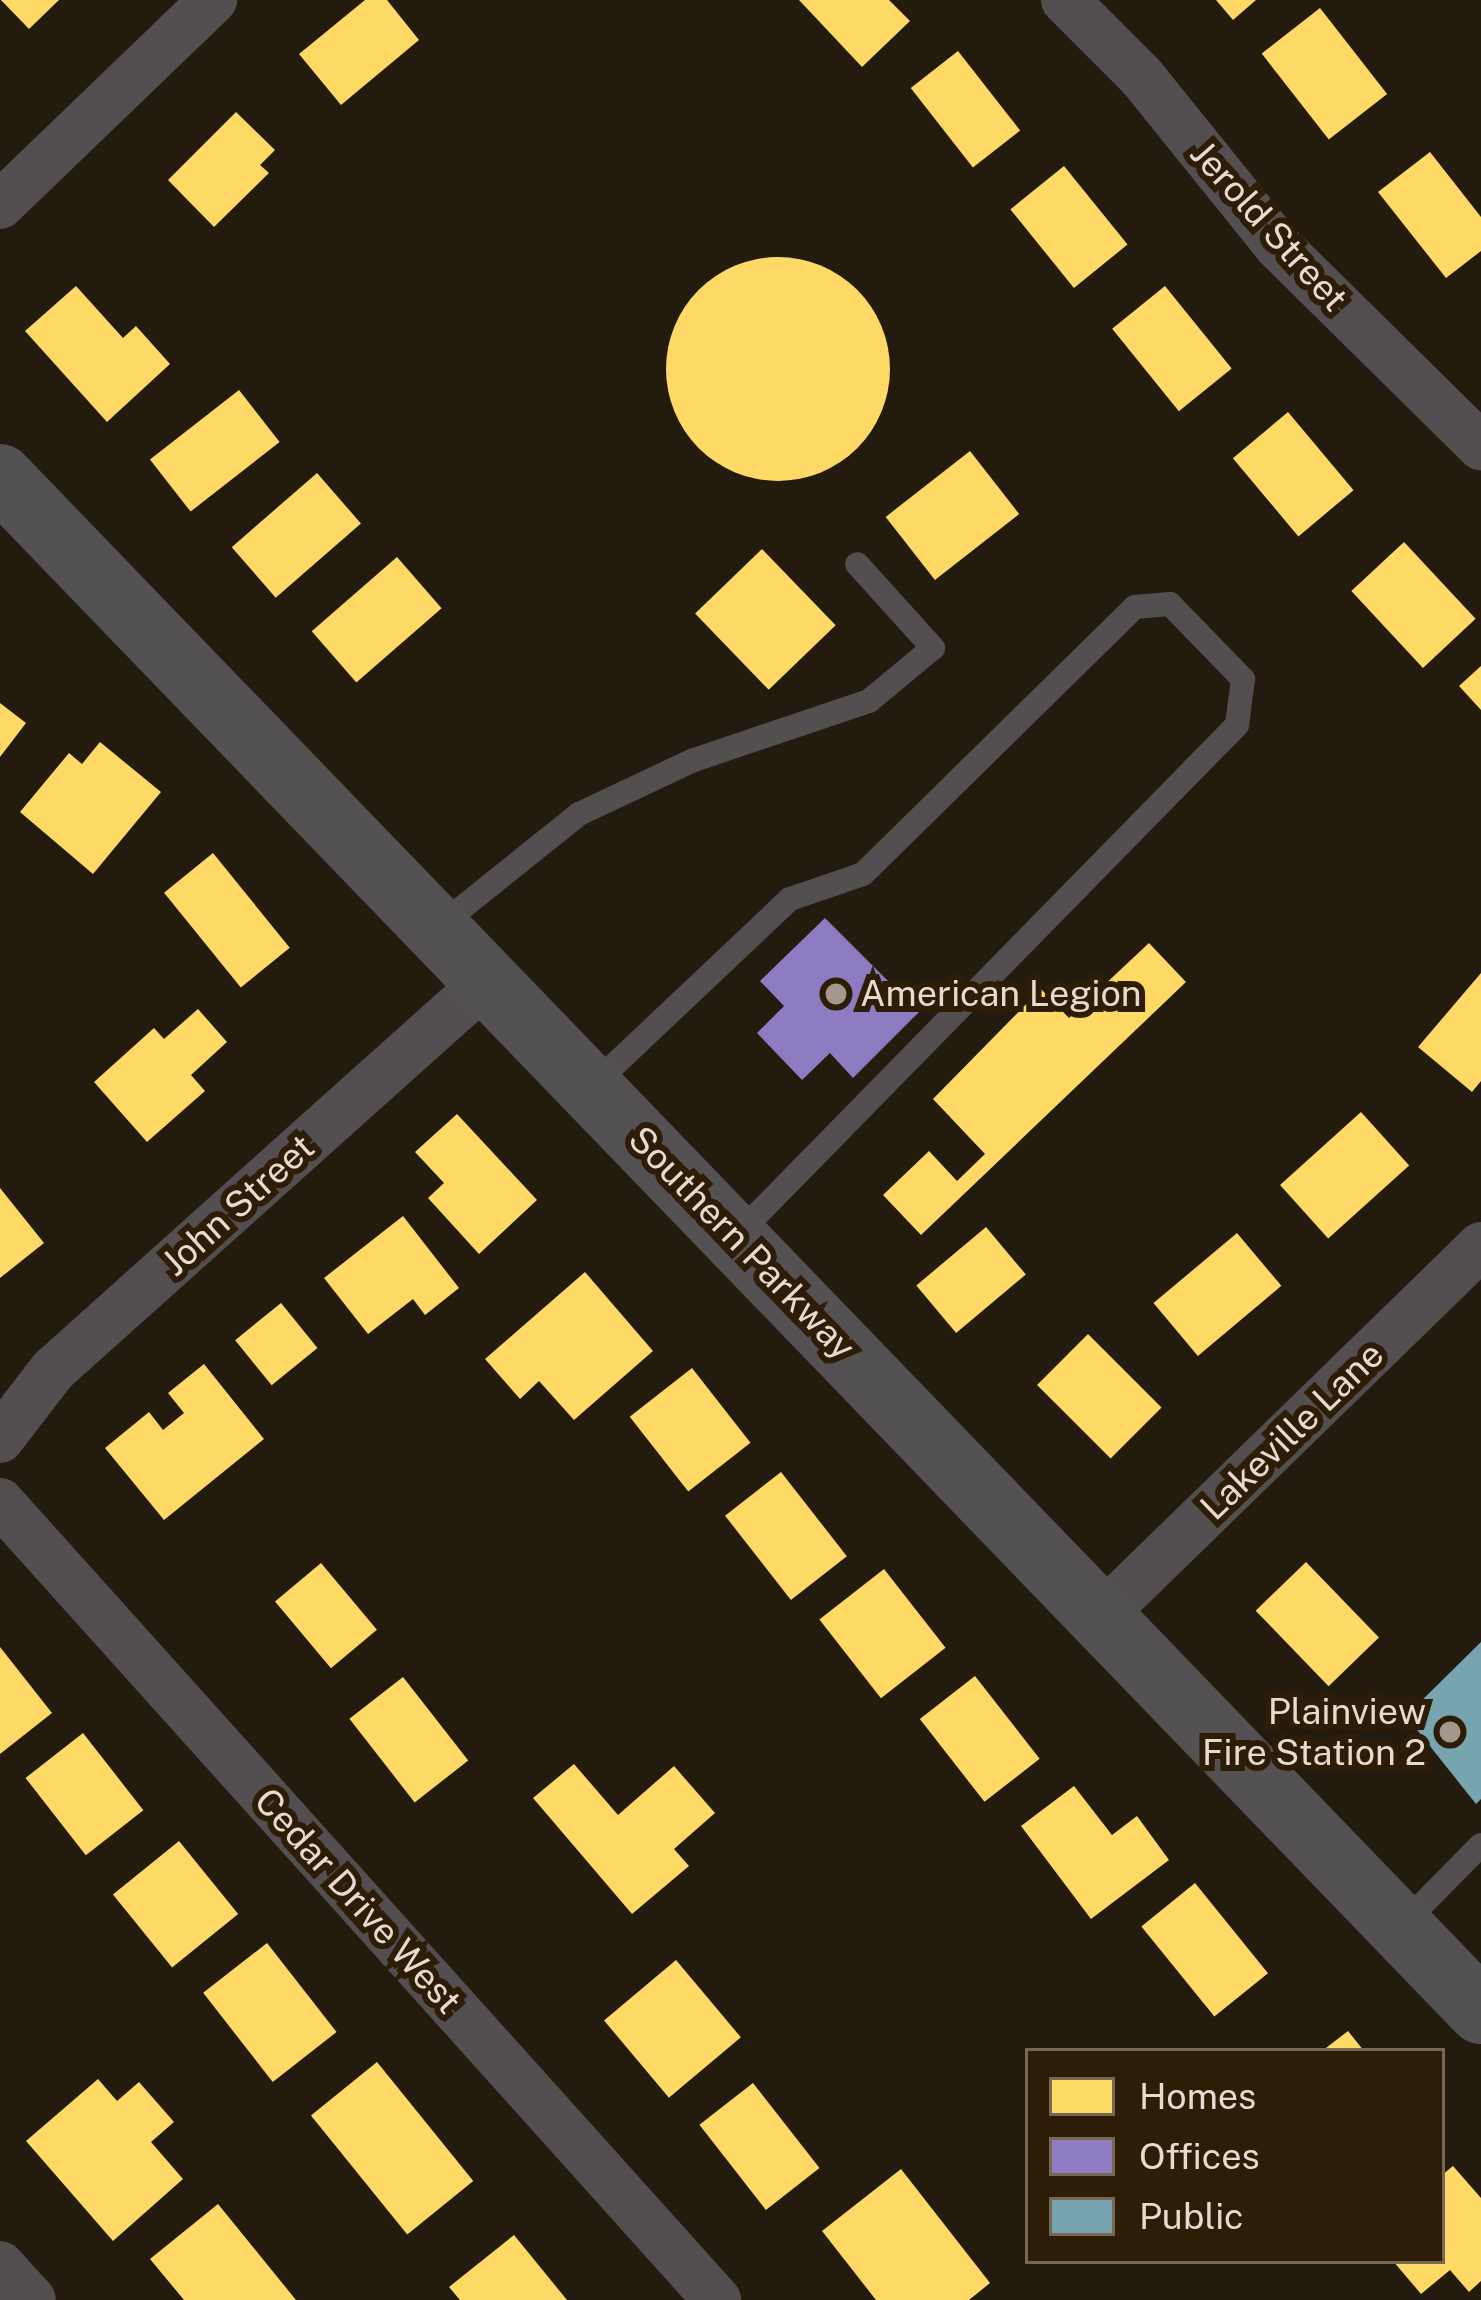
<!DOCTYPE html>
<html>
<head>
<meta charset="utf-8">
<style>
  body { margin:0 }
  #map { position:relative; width:1481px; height:2300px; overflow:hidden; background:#241b0f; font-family:"Public Sans",sans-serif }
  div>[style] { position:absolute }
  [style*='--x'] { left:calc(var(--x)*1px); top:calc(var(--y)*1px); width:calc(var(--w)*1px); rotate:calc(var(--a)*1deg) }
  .homes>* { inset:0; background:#ffd966; transform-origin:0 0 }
  .round { border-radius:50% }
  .offices>* { inset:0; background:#8e7cc3 }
  .public>* { inset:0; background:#76a5af }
  .lane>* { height:24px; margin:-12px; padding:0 12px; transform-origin:12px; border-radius:12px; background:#534f50 }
  .street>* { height:48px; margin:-24px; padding:0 24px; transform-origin:24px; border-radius:24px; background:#534f50 }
  .secondary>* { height:66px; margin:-33px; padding:0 33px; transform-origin:33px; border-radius:33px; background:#545153 }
  .dots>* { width:33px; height:33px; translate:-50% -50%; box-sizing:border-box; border:6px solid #2d1c06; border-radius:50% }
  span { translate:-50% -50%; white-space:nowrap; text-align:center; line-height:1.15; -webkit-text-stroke:12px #2d1c06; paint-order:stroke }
  .street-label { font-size:36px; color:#e6dbce }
  .poi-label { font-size:36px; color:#e6dbce }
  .left { translate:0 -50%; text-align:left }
  .right { translate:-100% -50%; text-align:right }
  .legend { position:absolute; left:1025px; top:2048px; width:420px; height:216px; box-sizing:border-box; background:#2d1c06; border:3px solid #776856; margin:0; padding:15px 21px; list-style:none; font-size:36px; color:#e6dbce }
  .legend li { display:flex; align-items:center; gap:24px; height:60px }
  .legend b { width:60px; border:3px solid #776856 }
</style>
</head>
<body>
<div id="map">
  <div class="homes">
    <i style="clip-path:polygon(1px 0,59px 0,29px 29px)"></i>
    <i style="clip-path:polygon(365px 0,387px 0,419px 40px,341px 105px,299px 54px)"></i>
    <i style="clip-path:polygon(799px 0,889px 0,910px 21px,862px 67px)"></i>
    <i style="clip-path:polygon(1216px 0,1256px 0,1233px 20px)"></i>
    <i style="left:1320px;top:8px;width:109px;height:74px;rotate:52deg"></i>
    <i style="left:958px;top:51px;width:101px;height:60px;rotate:52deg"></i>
    <i style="clip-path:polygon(236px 112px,275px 150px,260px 165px,269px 173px,214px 227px,168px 180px)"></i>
    <i style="clip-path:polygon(1430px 152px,1481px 217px,1481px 251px,1446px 278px,1378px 192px)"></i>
    <i style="left:1064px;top:166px;width:101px;height:69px;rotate:51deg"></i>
    <i class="round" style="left:666px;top:257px;width:224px;height:224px"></i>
    <i style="clip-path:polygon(76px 286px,123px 338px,136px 326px,170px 364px,107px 422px,25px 331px)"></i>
    <i style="left:1165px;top:286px;width:106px;height:68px;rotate:51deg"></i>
    <i style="left:239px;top:390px;width:66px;height:113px;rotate:52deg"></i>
    <i style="left:1288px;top:412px;width:102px;height:72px;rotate:50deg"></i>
    <i style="left:970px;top:451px;width:80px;height:107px;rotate:52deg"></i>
    <i style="left:317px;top:473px;width:67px;height:113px;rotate:49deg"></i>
    <i style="left:1404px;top:542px;width:105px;height:72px;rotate:47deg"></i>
    <i style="left:762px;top:549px;width:106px;height:93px;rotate:46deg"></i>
    <i style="left:397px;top:557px;width:68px;height:113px;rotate:49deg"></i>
    <i style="clip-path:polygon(1481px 666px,1481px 710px,1459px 686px)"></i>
    <i style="clip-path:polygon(0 703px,26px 723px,0 757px)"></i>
    <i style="clip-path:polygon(100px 742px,161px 792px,93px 874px,20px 812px,69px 753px,82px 764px)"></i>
    <i style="left:213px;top:853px;width:122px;height:63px;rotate:51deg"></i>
    <i style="clip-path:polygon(1149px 943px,1186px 982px,921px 1235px,883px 1195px,929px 1151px,957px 1181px,985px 1154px,933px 1099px,1041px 989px,1069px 1018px)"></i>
    <i style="clip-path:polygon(1481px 973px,1481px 1081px,1472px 1092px,1418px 1047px)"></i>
    <i style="clip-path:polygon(198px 1009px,227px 1042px,191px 1075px,205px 1091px,147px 1142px,94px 1082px,154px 1028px,164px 1039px)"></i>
    <i style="left:1361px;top:1112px;width:72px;height:109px;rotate:48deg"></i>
    <i style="clip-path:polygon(457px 1114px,537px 1200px,479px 1254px,428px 1198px,444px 1183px,415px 1152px)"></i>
    <i style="clip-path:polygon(0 1188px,44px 1243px,0 1278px)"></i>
    <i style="clip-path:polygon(403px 1216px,459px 1288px,425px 1315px,413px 1299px,368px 1334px,324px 1278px)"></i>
    <i style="left:986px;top:1227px;width:62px;height:91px;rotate:50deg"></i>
    <i style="left:1237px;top:1233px;width:69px;height:109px;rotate:50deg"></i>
    <i style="clip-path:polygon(585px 1272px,653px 1351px,574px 1420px,539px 1381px,520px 1399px,485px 1359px)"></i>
    <i style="left:281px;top:1303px;width:58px;height:59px;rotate:51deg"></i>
    <i style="left:1088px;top:1334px;width:104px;height:72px;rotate:45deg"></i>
    <i style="clip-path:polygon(204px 1364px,264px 1439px,164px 1520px,105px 1448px,149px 1412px,163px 1430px,184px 1413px,168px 1393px)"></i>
    <i style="left:692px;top:1368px;width:95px;height:79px;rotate:52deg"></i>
    <i style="left:781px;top:1472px;width:107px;height:71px;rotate:52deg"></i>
    <i style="left:1306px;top:1562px;width:105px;height:70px;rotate:46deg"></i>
    <i style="left:321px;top:1563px;width:87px;height:60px;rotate:50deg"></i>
    <i style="left:884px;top:1569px;width:100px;height:82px;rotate:52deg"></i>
    <i style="clip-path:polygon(0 1647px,52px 1713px,0 1754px)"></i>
    <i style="left:975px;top:1676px;width:105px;height:70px;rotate:52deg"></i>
    <i style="left:403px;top:1677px;width:106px;height:68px;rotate:52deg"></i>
    <i style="left:83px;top:1733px;width:98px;height:73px;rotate:52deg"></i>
    <i style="clip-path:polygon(574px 1764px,618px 1815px,674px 1766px,715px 1813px,674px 1849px,689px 1866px,632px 1914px,533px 1798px)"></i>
    <i style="clip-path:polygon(1074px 1786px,1112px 1835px,1137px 1816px,1169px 1860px,1091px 1919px,1021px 1826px)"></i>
    <i style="left:179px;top:1841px;width:94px;height:85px;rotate:51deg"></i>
    <i style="left:1195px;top:1883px;width:116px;height:69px;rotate:51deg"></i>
    <i style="left:267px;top:1943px;width:113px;height:81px;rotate:52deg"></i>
    <i style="left:676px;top:1960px;width:101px;height:94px;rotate:50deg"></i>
    <i style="clip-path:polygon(1348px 2031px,1364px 2051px,1322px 2051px)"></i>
    <i style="left:377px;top:2062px;width:153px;height:85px;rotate:51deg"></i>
    <i style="clip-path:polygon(98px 2079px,117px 2101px,139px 2082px,174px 2122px,151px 2142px,183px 2179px,113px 2241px,26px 2141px)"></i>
    <i style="left:753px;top:2083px;width:108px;height:68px;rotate:52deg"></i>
    <i style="clip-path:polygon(1453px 2166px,1481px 2198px,1481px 2281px,1469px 2292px,1450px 2270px,1421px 2294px,1393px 2261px,1442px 2261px,1442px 2175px)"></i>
    <i style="clip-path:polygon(901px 2169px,990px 2283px,969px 2300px,876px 2300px,822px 2231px)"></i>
    <i style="clip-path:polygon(218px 2204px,296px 2300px,184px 2300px,150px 2259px)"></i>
    <i style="clip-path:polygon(514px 2235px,567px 2300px,460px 2300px,449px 2287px)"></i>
  </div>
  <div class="offices">
    <i style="clip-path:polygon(825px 918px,919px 1012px,853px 1078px,830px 1053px,802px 1080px,757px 1033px,784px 1006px,760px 981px)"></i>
  </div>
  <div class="public">
    <i style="clip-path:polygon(1481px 1642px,1481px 1799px,1476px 1804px,1406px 1716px)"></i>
  </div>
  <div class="lane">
    <i style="--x:438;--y:927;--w:181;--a:-38.7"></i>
    <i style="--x:579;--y:814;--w:127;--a:-25.2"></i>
    <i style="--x:694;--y:760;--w:185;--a:-18.6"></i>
    <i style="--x:869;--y:701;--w:83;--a:-39.6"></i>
    <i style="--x:933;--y:648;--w:113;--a:-132.1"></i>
    <i style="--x:591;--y:1087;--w:274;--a:-43.4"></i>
    <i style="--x:790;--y:899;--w:77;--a:-18.9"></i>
    <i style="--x:863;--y:874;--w:381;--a:-44.5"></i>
    <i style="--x:1135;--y:607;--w:35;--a:-5"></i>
    <i style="--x:1170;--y:604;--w:105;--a:45.8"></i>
    <i style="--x:1243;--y:679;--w:46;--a:97.4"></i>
    <i style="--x:1237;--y:725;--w:714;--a:134.43"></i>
    <i style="--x:1402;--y:1925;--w:112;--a:-45.4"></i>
  </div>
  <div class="street">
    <i style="--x:1065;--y:0;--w:107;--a:45"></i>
    <i style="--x:1141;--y:76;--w:220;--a:51.1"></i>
    <i style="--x:1279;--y:247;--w:284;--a:44.6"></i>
    <i style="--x:0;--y:205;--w:296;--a:-43.9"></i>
    <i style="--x:0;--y:1439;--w:87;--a:-52.5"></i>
    <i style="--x:53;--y:1370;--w:583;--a:-41.87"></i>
    <i style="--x:0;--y:1502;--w:1073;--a:48.06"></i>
    <i style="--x:1102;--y:1615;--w:529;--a:-44.23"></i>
    <i style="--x:0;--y:2265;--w:47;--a:47.6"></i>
  </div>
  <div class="secondary">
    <i style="--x:0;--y:477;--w:2132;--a:46.01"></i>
  </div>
  <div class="dots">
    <i style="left:836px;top:994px;background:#a2988b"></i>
    <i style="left:1450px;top:1732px;background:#a2988b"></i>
  </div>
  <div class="street-label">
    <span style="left:1269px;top:226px;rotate:48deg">Jerold Street</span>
    <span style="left:238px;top:1205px;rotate:-42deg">John Street</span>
    <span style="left:742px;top:1243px;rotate:46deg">Southern Parkway</span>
    <span style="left:1292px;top:1431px;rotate:-44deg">Lakeville Lane</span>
    <span style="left:358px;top:1901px;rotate:48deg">Cedar Drive West</span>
  </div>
  <div class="poi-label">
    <span class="left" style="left:860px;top:994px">American Legion</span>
    <span class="right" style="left:1426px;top:1732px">Plainview<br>Fire Station 2</span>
  </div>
  <ul class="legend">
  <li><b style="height:33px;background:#ffd966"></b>Homes</li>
  <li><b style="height:33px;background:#8e7cc3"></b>Offices</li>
  <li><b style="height:33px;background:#76a5af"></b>Public</li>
  </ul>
</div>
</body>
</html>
